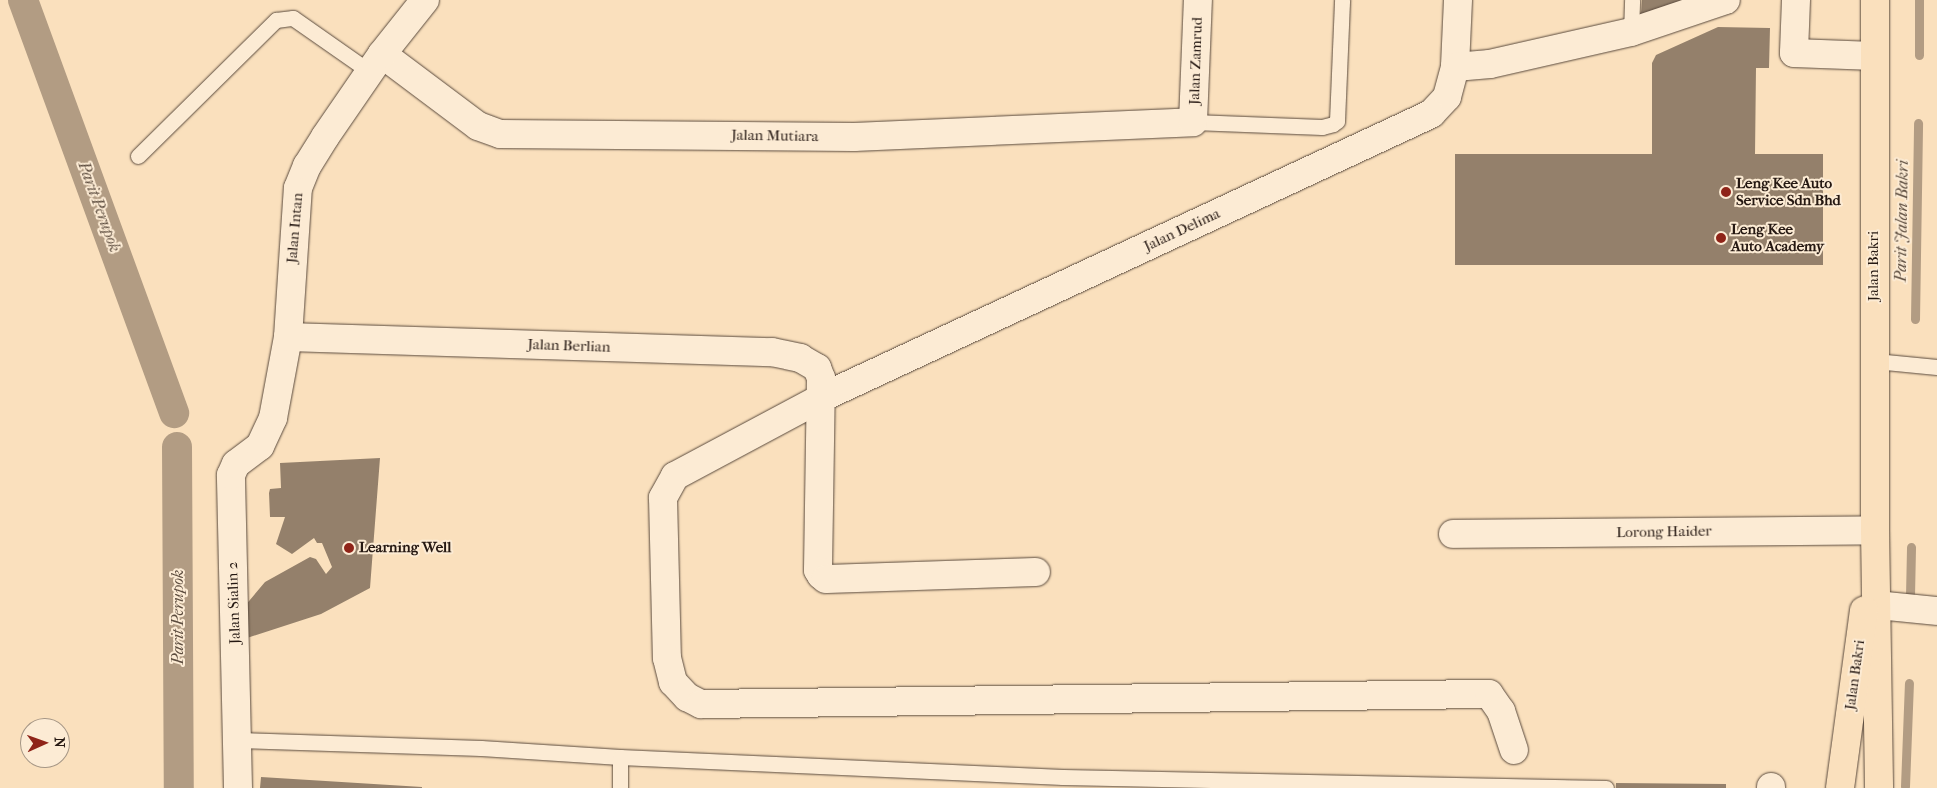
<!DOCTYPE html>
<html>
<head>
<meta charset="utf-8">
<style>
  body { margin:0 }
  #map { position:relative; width:1937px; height:788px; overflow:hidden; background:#fae0bd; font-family:"IM FELL French Canon",serif }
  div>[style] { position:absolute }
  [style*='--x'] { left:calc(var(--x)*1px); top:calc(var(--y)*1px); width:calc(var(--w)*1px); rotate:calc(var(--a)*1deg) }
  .stream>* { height:9px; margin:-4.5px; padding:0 4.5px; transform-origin:4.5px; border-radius:4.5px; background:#b29c83 }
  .canal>* { height:30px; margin:-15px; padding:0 15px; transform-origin:15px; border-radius:15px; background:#b29c83 }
  .building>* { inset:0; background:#94806b; transform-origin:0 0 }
  .roads { filter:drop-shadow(0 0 1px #5a4a3d) drop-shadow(0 0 1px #5a4a3d) }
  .lane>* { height:15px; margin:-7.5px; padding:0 7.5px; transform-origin:7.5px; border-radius:7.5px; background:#fcebd4 }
  .street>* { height:28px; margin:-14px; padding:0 14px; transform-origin:14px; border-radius:14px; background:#fcebd4 }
  .primary>* { height:28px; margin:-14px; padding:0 14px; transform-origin:14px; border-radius:14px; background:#fae0bd }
  .dots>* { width:14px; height:14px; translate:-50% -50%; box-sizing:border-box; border:2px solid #fcebd4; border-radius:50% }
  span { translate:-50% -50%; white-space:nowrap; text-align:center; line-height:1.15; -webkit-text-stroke:4px #fcebd4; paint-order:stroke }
  .street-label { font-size:15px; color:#251812 }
  .poi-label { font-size:15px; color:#251812; font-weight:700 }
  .left { translate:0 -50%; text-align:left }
  .water-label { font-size:16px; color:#5d4d3f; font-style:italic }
  .north { position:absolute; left:20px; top:718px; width:50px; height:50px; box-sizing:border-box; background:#fcebd4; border:1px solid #a69786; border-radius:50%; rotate:88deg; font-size:14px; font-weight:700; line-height:20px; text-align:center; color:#251812 }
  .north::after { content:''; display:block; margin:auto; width:18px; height:22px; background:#8f2418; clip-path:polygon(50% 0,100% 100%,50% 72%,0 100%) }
</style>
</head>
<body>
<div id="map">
  <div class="stream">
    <i style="--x:1919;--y:55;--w:55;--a:-90"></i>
    <i style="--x:1915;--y:319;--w:196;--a:-89.1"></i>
    <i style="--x:1910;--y:596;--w:49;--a:-88.8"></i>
    <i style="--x:1905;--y:786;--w:103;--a:-87.8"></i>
  </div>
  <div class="canal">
    <i style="--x:23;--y:0;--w:440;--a:69.9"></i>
    <i style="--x:177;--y:447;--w:341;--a:89.7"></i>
  </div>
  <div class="building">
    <i style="clip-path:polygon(1642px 0,1683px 0,1641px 14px)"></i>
    <i style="clip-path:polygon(1718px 27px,1770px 28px,1769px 68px,1756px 68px,1755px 155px,1652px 154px,1652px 63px,1656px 55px)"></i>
    <i style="left:1455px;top:154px;width:368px;height:111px"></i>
    <i style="clip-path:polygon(380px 458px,370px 588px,321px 614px,244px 639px,244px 607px,265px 582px,310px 557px,316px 559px,326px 574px,332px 567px,322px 543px,317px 543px,314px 538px,292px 554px,276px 544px,285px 517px,270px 517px,269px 493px,270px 489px,281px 488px,280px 463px)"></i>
    <i style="clip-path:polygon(261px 777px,422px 787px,422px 788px,260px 788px)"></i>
    <i style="clip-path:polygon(1616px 783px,1726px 784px,1726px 788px,1616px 788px)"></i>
  </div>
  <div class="roads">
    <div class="lane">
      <i style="--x:1631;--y:32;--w:32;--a:-88"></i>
      <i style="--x:1193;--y:122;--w:129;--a:2.2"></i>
      <i style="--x:1322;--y:127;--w:11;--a:-15"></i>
      <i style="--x:1333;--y:124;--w:5;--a:-37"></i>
      <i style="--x:1337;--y:121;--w:121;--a:-87.6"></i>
      <i style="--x:138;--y:156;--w:194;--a:-44.6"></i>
      <i style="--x:276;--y:20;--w:17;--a:-7"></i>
      <i style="--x:293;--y:18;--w:94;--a:35"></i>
      <i style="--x:1875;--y:361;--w:62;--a:5.5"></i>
      <i style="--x:239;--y:740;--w:242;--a:1.9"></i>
      <i style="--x:481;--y:748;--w:139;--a:3.7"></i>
      <i style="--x:620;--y:757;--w:443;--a:2.6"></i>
      <i style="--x:1063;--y:777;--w:543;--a:1.16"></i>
      <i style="--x:620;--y:788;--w:31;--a:-90"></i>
    </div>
    <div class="street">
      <i style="--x:1458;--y:0;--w:67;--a:92.6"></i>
      <i style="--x:1455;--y:67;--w:31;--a:105"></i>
      <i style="--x:1447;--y:97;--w:23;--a:133"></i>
      <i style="--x:1431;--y:114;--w:671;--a:155.04"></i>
      <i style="--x:823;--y:397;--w:168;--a:151.9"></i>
      <i style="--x:675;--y:476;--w:25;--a:119"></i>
      <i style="--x:663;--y:498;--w:160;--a:88.6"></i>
      <i style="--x:667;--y:658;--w:25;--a:76"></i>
      <i style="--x:673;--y:682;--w:21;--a:47"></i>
      <i style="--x:687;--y:697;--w:16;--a:27"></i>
      <i style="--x:701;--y:704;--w:788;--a:-0.73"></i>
      <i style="--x:1489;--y:694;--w:21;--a:55"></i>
      <i style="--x:1501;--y:711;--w:41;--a:71.6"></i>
      <i style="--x:1796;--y:0;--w:53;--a:92.2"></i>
      <i style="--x:1794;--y:53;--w:80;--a:2.1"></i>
      <i style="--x:382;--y:54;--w:120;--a:36.9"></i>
      <i style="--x:478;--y:126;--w:23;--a:20"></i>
      <i style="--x:500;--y:134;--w:354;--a:0.5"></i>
      <i style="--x:854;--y:137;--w:339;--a:-2.5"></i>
      <i style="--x:1193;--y:122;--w:122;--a:-87.7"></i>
      <i style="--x:1455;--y:67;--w:35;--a:-5"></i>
      <i style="--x:1490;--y:64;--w:145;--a:-12.8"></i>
      <i style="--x:1631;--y:32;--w:100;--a:-18.6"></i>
      <i style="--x:288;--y:337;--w:484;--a:1.8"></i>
      <i style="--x:772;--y:352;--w:29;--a:12"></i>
      <i style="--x:800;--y:358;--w:20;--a:30"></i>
      <i style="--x:817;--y:368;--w:11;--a:68"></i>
      <i style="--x:821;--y:378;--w:192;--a:90.9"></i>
      <i style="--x:818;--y:570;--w:6;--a:59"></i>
      <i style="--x:821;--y:575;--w:6;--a:39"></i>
      <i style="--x:826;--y:579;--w:210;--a:-1.9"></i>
      <i style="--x:1453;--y:534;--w:422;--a:-0.5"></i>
      <i style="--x:1877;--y:605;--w:60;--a:5.7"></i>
      <i style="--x:1771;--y:787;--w:1;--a:90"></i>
      <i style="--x:238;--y:788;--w:313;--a:-91.3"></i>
      <i style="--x:231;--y:475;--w:12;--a:-66"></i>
      <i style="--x:236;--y:464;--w:30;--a:-37"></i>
      <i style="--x:260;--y:446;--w:31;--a:-65"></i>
      <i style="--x:273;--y:418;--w:82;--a:-79.5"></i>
      <i style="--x:288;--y:337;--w:149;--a:-86.2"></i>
      <i style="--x:298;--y:188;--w:24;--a:-68"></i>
      <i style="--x:307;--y:166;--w:34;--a:-58"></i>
      <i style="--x:325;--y:137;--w:101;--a:-55.5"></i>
      <i style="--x:382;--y:54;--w:69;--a:-51.5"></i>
    </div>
    <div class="primary">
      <i style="--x:1875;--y:0;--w:530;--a:90"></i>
      <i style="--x:1875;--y:530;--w:258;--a:89.1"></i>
      <i style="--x:1840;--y:788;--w:179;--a:-82.3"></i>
    </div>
  </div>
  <div class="dots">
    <i style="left:1726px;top:192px;background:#8f2418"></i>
    <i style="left:1721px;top:238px;background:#8f2418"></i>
    <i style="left:349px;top:548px;background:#8f2418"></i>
  </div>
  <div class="street-label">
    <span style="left:1196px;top:61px;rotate:-88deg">Jalan Zamrud</span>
    <span style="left:775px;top:136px;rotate:1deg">Jalan Mutiara</span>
    <span style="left:295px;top:228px;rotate:-85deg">Jalan Intan</span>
    <span style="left:1182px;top:230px;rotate:-25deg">Jalan Delima</span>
    <span style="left:1874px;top:266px;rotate:-90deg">Jalan Bakri</span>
    <span style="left:569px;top:346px;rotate:2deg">Jalan Berlian</span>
    <span style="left:1664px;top:532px;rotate:-1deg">Lorong Haider</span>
    <span style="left:234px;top:603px;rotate:-92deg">Jalan Sialin 2</span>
    <span style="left:1855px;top:675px;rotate:-82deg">Jalan Bakri</span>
  </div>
  <div class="poi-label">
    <span class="left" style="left:1736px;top:192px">Leng Kee Auto<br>Service Sdn Bhd</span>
    <span class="left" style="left:1731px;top:238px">Leng Kee<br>Auto Academy</span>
    <span class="left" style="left:359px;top:548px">Learning Well</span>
  </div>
  <div class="water-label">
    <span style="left:99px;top:207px;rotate:70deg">Parit Perupok</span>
    <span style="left:1902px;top:221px;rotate:-89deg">Parit Jalan Bakri</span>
    <span style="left:178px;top:617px;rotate:-90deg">Parit Perupok</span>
  </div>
  <div class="north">N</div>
</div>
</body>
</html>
